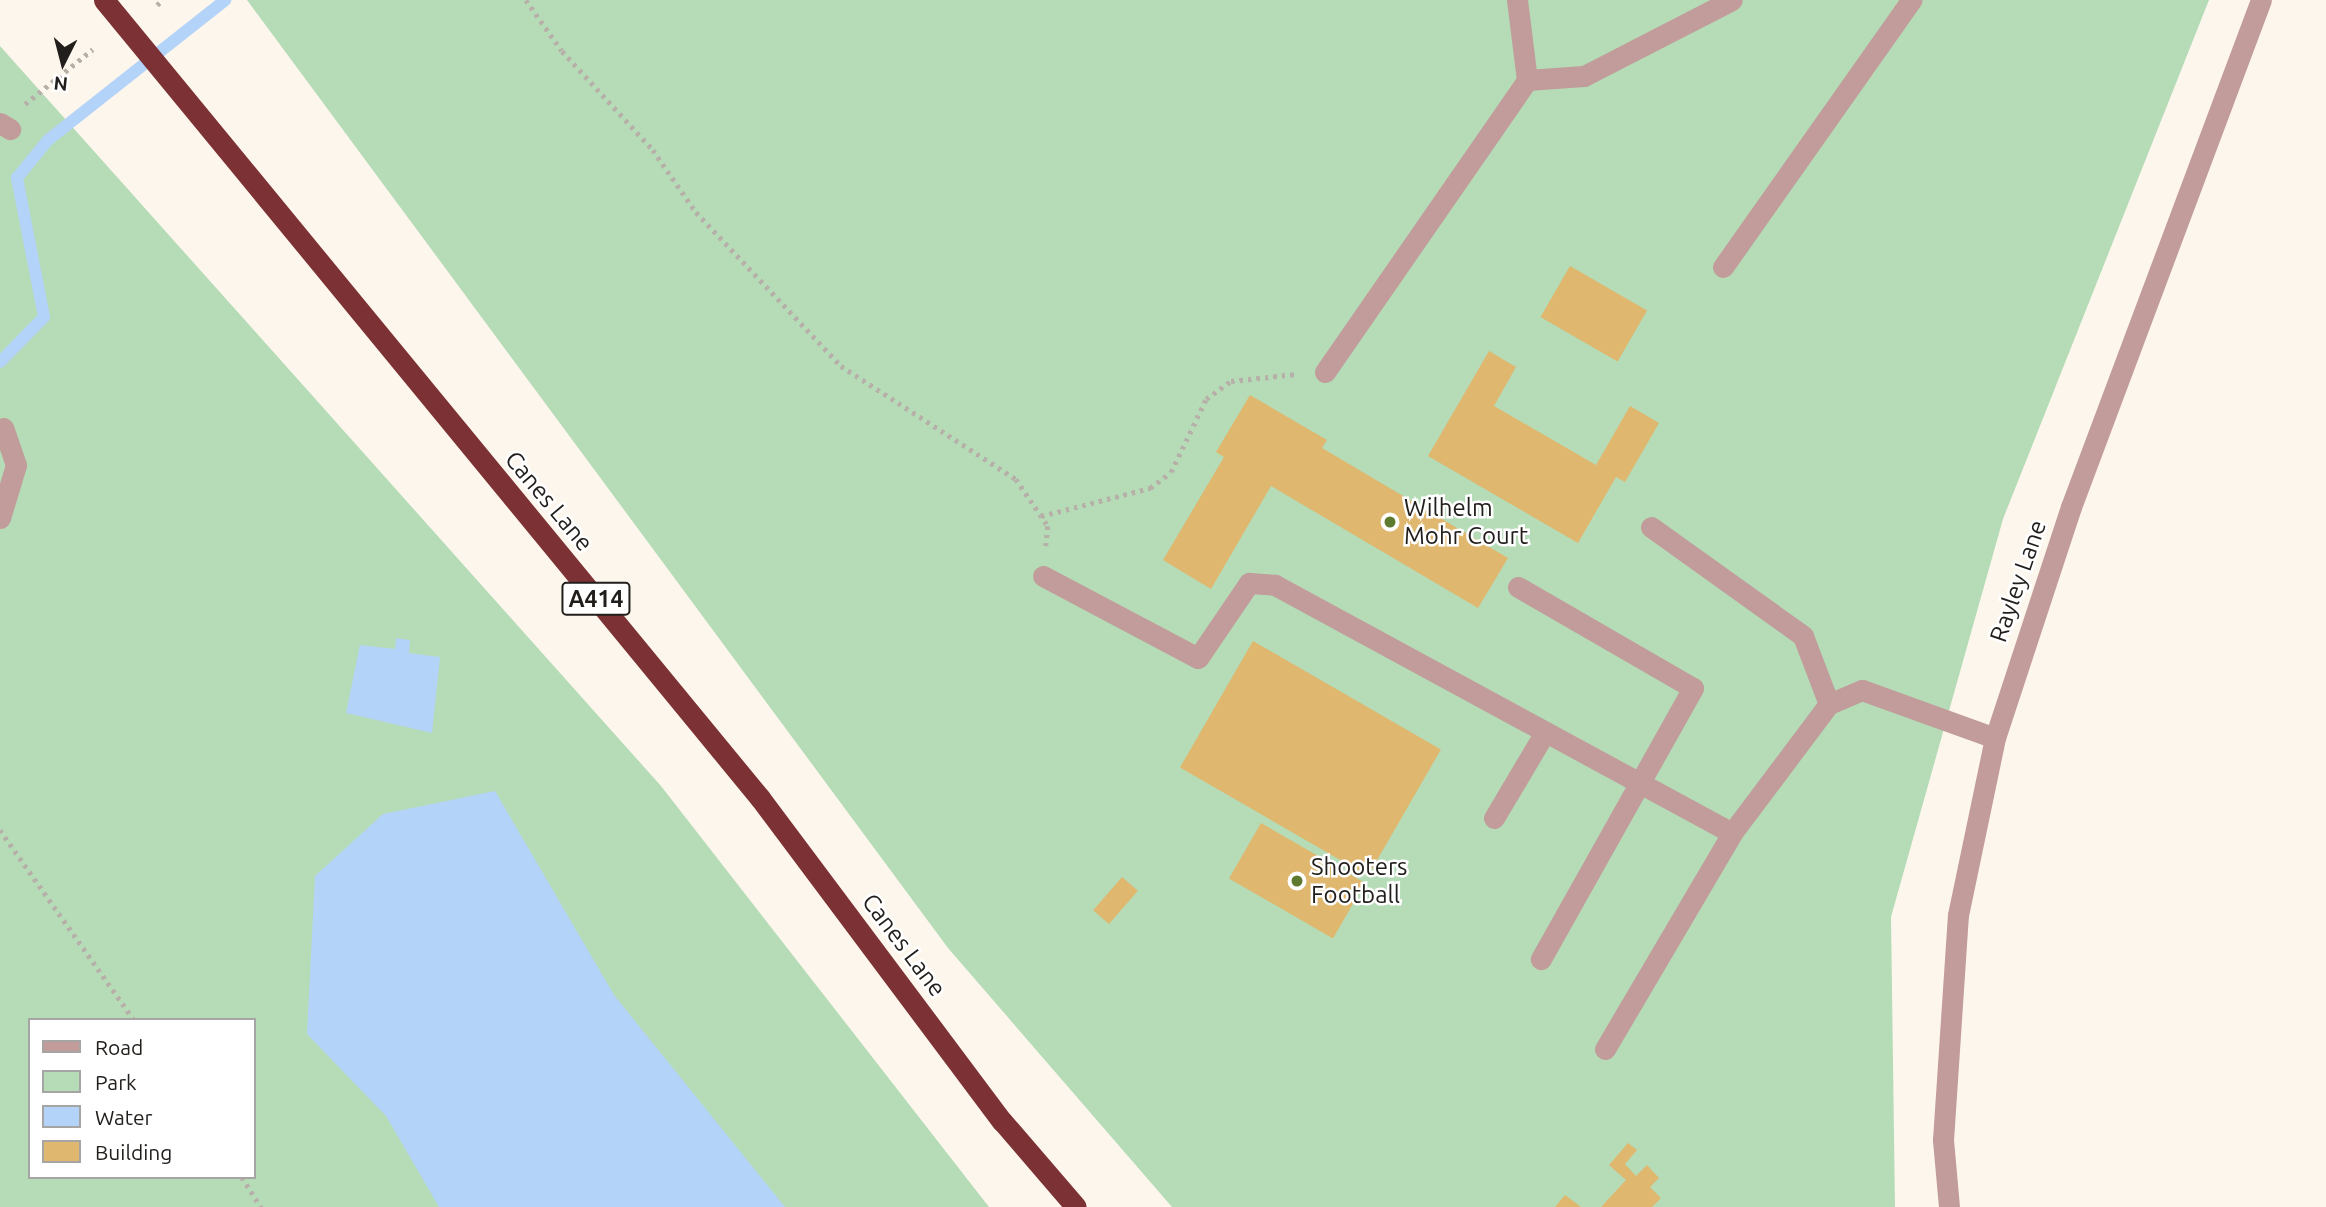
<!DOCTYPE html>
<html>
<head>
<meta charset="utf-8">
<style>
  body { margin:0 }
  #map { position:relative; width:2326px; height:1207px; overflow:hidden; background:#fdf6ec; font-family:Ubuntu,sans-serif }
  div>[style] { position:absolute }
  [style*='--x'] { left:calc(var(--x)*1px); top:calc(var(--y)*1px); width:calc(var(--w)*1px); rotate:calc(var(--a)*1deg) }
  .green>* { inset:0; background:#b5dbb7 }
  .water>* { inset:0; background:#b4d3f8 }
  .stream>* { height:12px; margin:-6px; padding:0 6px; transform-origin:6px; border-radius:6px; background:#b4d3f8 }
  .building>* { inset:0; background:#dfb76e; transform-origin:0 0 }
  .path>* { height:4.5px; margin-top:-2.25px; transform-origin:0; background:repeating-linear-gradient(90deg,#b6b0a9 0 3.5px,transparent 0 8.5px) }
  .minor>* { height:21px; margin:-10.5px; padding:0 10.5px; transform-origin:10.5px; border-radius:10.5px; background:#c29c9a }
  .highway>* { height:21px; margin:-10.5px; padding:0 10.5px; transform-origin:10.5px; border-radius:10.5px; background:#7c3235 }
  .dots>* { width:19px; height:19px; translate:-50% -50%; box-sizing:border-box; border:4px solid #fff; border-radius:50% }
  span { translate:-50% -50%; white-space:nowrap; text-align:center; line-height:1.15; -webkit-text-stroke:5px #fff; paint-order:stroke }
  .shield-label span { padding:2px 5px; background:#fff; border:2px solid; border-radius:5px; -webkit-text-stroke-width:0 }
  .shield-label { font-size:23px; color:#211e1b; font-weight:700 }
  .street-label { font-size:24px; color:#211e1b }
  .poi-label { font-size:24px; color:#211e1b }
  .left { translate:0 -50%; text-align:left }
  .legend { position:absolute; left:28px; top:1018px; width:228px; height:161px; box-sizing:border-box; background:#fff; border:2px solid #a6a5a4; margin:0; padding:9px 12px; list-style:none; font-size:21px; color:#211e1b }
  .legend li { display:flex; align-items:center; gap:14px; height:35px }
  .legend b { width:35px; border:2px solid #a6a5a4 }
  .north { position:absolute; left:28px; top:28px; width:70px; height:70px; -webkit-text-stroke:5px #fff; paint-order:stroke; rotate:186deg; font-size:19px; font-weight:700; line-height:28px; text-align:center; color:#211e1b }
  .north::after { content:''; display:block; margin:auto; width:24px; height:32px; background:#211e1b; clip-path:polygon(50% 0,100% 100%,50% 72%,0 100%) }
</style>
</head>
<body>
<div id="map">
  <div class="green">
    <i style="clip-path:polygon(247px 0,2209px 0,2003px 519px,1891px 917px,1895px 1207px,1172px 1207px,948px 948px)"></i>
    <i style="clip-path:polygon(evenodd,0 46px,661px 786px,989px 1207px,0 1207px,0 46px,30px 1020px,254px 1020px,254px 1177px,30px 1177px,30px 1020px)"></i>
  </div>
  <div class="water">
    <i style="clip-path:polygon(396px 638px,410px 640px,409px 653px,440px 657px,432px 733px,346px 713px,360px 645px,395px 649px)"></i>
    <i style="clip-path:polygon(495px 791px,614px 995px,785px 1207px,439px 1207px,386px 1116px,307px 1034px,315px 876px,383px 814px)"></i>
  </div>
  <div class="stream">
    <i style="--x:0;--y:362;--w:63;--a:-45.6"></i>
    <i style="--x:44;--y:317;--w:142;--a:-101"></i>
    <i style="--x:17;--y:178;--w:49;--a:-50.8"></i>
    <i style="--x:48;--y:140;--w:226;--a:-38.3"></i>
  </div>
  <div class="building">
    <i style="left:1570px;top:266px;width:89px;height:59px;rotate:30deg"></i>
    <i style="clip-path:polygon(1489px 351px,1516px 367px,1494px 406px,1596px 465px,1630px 406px,1659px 423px,1625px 482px,1616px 477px,1578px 543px,1428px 456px)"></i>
    <i style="clip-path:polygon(1250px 395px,1327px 440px,1322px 448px,1508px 558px,1478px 608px,1271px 486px,1211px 589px,1163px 560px,1224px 457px,1216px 452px)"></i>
    <i style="left:1253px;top:641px;width:217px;height:146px;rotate:30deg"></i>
    <i style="left:1261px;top:823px;width:120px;height:64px;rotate:30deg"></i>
    <i style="left:1122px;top:877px;width:21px;height:44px;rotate:41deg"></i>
    <i style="clip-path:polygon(1628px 1143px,1637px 1150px,1625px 1164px,1636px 1176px,1647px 1165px,1659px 1178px,1650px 1187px,1661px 1198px,1652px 1207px,1601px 1207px,1626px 1180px,1609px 1165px)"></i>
    <i style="clip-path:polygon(1565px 1195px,1581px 1207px,1555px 1207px)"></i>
  </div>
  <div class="path">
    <i style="--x:526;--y:0;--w:62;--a:54.8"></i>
    <i style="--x:562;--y:51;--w:134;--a:47.4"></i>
    <i style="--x:653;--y:150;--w:75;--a:55.3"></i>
    <i style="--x:696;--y:212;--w:212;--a:46.7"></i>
    <i style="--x:841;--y:366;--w:208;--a:32.9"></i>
    <i style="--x:1016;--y:479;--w:57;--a:55.8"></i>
    <i style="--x:1048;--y:526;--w:20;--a:96"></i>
    <i style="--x:157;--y:5;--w:7;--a:-45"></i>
    <i style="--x:25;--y:104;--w:87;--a:-39"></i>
    <i style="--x:1041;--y:516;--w:113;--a:-14.4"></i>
    <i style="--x:1150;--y:488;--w:26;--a:-37"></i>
    <i style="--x:1171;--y:472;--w:81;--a:-64.4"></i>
    <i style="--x:1206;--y:399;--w:31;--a:-36"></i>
    <i style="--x:1231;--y:381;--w:65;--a:-6.1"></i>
    <i style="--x:0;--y:830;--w:232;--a:54.8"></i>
    <i style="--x:242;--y:1177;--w:36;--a:58"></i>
  </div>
  <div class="minor">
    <i style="--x:1527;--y:80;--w:57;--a:-4"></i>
    <i style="--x:1584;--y:76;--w:166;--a:-27.2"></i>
    <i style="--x:0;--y:123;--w:12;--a:31"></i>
    <i style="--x:1723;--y:267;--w:327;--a:-54.8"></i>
    <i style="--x:1325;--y:372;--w:355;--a:-55.3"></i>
    <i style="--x:1527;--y:80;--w:81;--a:-97.1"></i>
    <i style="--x:0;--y:518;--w:55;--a:-73.2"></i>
    <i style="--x:16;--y:465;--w:39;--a:-109"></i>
    <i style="--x:1651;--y:527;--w:187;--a:35.6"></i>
    <i style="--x:1803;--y:636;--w:73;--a:69.1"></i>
    <i style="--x:1043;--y:576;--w:175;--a:27.9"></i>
    <i style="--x:1198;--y:658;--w:91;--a:-55.8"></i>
    <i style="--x:1249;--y:583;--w:26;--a:4"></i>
    <i style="--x:1275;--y:585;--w:520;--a:28.49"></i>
    <i style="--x:1732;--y:833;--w:161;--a:-53.1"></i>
    <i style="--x:1829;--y:704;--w:36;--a:-23"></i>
    <i style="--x:1862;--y:690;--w:141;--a:19.8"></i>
    <i style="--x:1518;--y:587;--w:202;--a:30"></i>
    <i style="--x:1693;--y:688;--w:311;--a:119.3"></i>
    <i style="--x:1494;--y:818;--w:100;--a:-59.3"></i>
    <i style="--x:1605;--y:1049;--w:251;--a:-59.5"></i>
    <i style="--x:1949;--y:1207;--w:67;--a:-95.1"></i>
    <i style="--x:1943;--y:1140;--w:225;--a:-86.2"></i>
    <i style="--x:1958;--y:915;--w:181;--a:-78.2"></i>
    <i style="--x:1995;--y:738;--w:243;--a:-71.8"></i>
    <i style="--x:2071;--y:507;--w:541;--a:-69.46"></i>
  </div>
  <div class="highway">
    <i style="--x:104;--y:0;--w:1033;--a:50.58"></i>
    <i style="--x:760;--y:798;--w:404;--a:53.2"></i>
    <i style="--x:1002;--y:1121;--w:113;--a:49.3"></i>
  </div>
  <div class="dots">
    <i style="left:1390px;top:522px;background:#5d7a2f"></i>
    <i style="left:1297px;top:881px;background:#5d7a2f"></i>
  </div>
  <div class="shield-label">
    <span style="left:596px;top:599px">A414</span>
  </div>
  <div class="street-label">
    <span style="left:549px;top:501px;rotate:50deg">Canes Lane</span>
    <span style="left:2018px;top:581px;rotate:-71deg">Rayley Lane</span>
    <span style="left:904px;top:945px;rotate:53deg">Canes Lane</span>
  </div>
  <div class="poi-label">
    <span class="left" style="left:1404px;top:522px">Wilhelm<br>Mohr Court</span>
    <span class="left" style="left:1311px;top:881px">Shooters<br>Football</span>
  </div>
  <ul class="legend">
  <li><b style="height:9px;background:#c29c9a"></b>Road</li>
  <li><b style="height:19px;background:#b5dbb7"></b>Park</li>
  <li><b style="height:19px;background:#b4d3f8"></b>Water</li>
  <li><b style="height:19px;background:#dfb76e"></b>Building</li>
  </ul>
  <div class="north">N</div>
</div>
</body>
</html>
